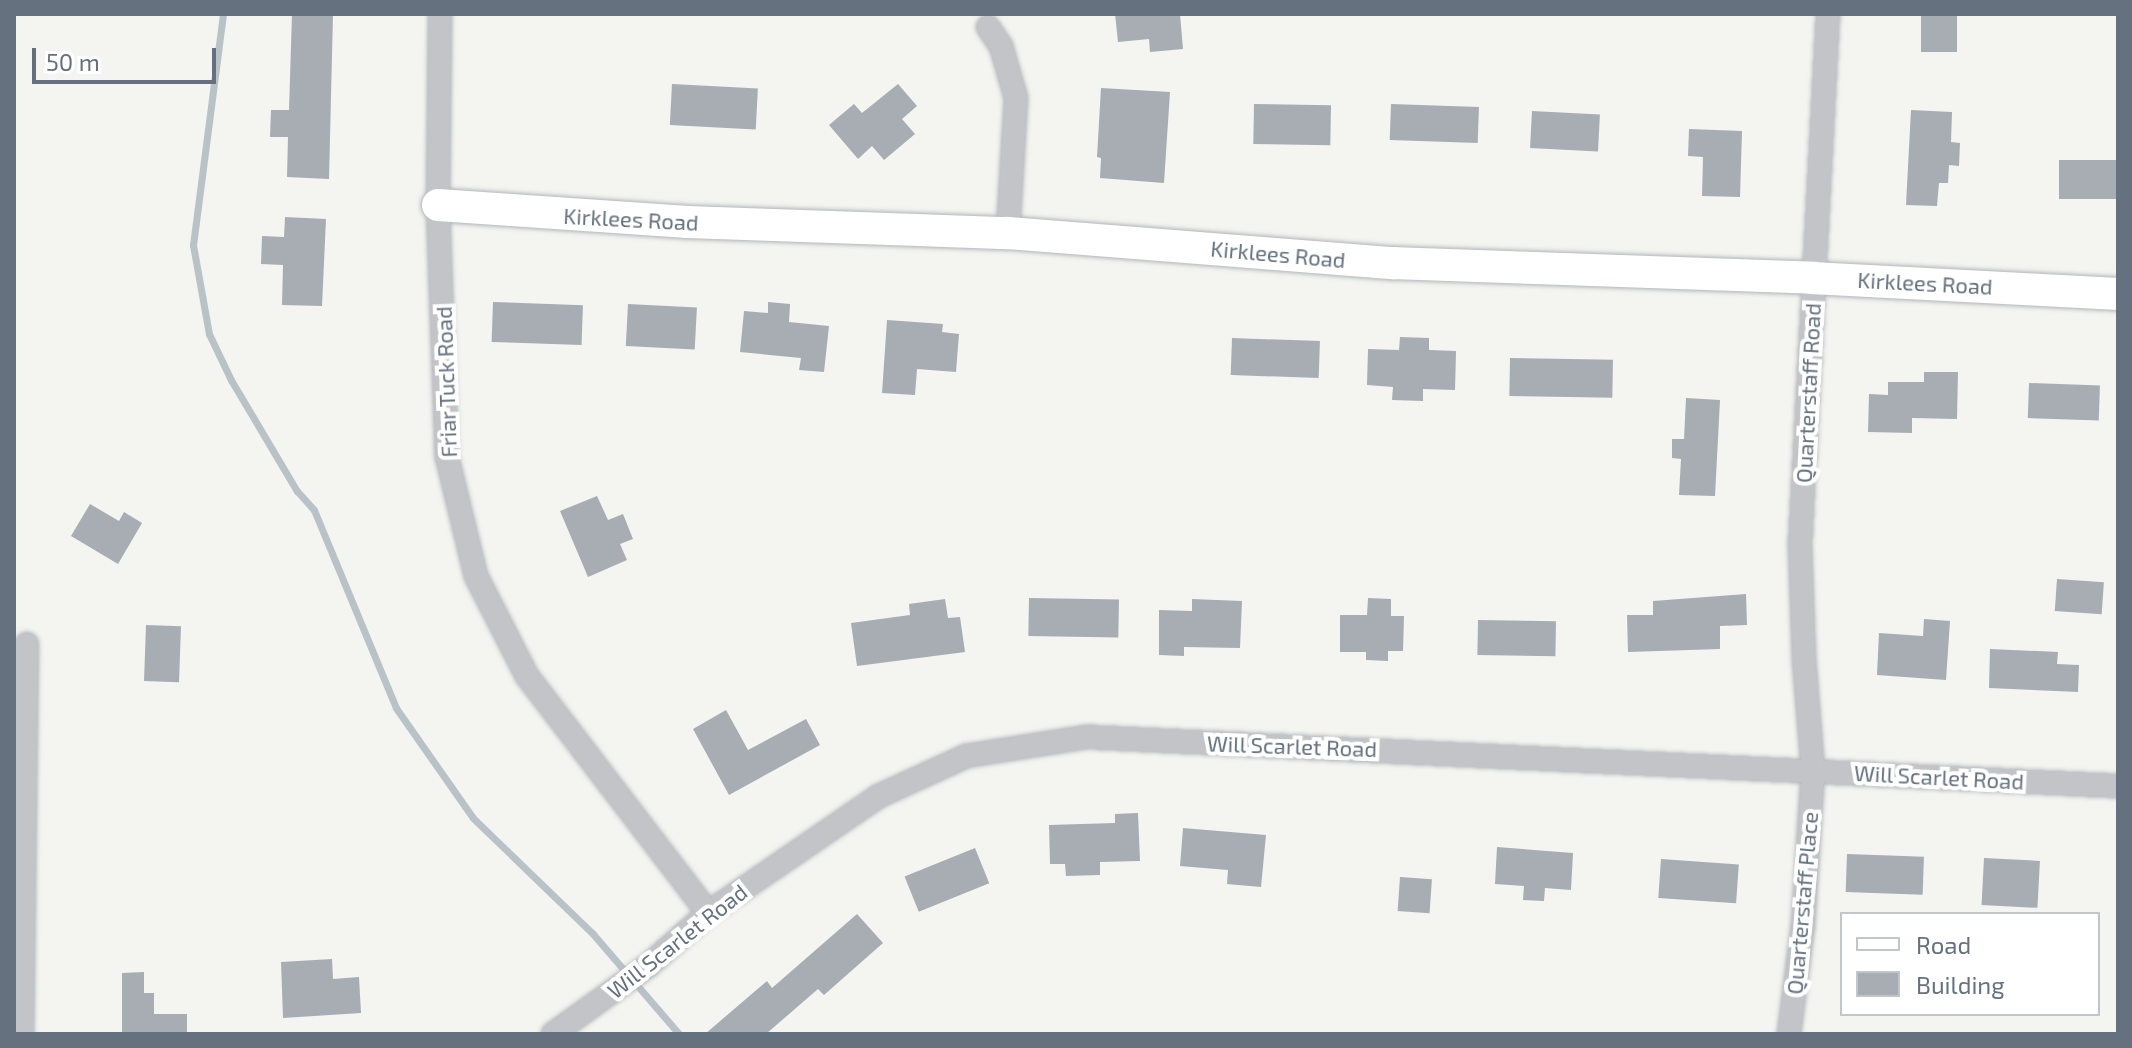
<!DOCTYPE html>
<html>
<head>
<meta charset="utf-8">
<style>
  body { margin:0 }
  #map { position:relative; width:2132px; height:1048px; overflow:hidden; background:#f4f4f1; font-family:"Exo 2",sans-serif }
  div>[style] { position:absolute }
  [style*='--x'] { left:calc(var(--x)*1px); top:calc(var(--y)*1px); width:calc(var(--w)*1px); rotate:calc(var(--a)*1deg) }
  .stream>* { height:7px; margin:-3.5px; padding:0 3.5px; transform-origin:3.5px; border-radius:3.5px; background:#b9c2c7 }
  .building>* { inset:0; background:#a7adb3; transform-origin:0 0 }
  .roads { filter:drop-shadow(0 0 2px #b2b6ba) drop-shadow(0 0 2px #b2b6ba) }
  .street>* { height:22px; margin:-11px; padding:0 11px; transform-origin:11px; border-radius:11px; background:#c2c4c8 }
  .secondary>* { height:32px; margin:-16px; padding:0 16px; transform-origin:16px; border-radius:16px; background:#fff }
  span { translate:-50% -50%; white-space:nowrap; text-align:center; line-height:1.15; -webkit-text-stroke:8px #fff; paint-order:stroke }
  .street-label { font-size:22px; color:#65717f }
  .frame { position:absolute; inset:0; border:16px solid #65717f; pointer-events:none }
  .legend { position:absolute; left:1840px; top:912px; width:260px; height:104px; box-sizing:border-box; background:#fff; border:2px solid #c1c6cc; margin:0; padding:10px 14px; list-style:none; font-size:24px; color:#65717f }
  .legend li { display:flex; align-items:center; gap:16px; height:40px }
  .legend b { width:40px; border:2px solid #c1c6cc }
  .scale { position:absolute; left:32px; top:48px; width:184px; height:36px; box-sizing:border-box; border:4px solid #65717f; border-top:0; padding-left:10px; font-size:24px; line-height:28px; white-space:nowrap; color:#65717f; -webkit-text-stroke:6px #fff; paint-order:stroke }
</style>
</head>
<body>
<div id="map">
  <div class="stream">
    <i style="--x:223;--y:14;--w:233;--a:97.4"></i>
    <i style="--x:193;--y:245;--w:90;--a:79.8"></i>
    <i style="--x:209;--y:334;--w:51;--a:64.4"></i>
    <i style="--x:231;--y:380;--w:129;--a:59.3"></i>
    <i style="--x:297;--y:491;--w:25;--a:48"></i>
    <i style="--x:314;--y:510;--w:214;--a:67.5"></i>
    <i style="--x:396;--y:708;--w:134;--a:55"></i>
    <i style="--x:473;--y:818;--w:167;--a:44"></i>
    <i style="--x:593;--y:934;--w:132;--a:49.3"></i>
  </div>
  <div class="building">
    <i style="clip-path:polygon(292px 14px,333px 14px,329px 179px,287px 177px,288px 137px,270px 137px,271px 110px,289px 110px)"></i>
    <i style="clip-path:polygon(1115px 14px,1180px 14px,1183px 49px,1150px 52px,1149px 39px,1118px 42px)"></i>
    <i style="left:1921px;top:14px;width:36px;height:38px"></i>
    <i style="left:672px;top:84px;width:86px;height:41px;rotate:3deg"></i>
    <i style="clip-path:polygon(898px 84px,917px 106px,902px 119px,915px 134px,884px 160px,872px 146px,858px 159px,829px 125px,854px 104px,862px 113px)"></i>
    <i style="clip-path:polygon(1101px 88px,1170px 92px,1164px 183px,1100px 178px,1101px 158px,1097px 157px)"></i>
    <i style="left:1254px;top:104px;width:77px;height:40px;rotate:1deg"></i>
    <i style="left:1391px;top:104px;width:88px;height:36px;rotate:2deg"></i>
    <i style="clip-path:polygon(1911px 110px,1952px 112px,1951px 142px,1960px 143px,1959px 166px,1949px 165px,1948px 183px,1939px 183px,1937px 206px,1906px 205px)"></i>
    <i style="left:1532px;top:111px;width:68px;height:37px;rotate:3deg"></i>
    <i style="clip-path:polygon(1689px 129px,1742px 131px,1740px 197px,1702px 196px,1703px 157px,1688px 156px)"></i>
    <i style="left:2059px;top:160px;width:59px;height:39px"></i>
    <i style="clip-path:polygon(285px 217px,326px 219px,322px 306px,282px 305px,283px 265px,261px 264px,262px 236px,284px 237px)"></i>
    <i style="left:493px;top:302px;width:90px;height:40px;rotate:2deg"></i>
    <i style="clip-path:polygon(768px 302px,790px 304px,789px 322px,829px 326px,824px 372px,799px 370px,801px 358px,740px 352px,744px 311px,768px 313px)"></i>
    <i style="left:628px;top:304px;width:69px;height:42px;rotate:3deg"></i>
    <i style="clip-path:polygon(887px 320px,943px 324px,942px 332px,959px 334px,956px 372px,917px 369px,915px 395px,882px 393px)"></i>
    <i style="clip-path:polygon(1400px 337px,1429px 338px,1429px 350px,1456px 351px,1455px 390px,1423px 389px,1423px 401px,1392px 400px,1393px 387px,1367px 385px,1368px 349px,1399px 350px)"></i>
    <i style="left:1232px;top:338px;width:88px;height:37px;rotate:2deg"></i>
    <i style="left:1510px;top:358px;width:103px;height:38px;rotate:1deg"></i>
    <i style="clip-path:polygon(1924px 372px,1958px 372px,1957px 419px,1912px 418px,1912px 433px,1868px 432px,1869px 394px,1888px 395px,1888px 382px,1924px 382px)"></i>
    <i style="left:2029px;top:383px;width:71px;height:35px;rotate:2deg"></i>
    <i style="clip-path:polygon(1686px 398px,1720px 400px,1715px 496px,1679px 495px,1681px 459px,1672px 458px,1672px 439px,1684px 439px)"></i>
    <i style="clip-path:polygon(597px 496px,608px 520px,623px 514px,633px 539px,620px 544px,627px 560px,588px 577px,560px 511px)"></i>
    <i style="clip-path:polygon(90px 504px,119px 521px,124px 512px,142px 523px,118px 564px,71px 536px)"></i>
    <i style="left:2057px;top:579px;width:47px;height:32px;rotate:4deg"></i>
    <i style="clip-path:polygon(1746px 594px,1747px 625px,1720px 626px,1720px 649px,1628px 652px,1627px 615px,1653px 615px,1653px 601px)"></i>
    <i style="left:1029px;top:598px;width:90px;height:38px;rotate:1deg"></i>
    <i style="clip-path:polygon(1368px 598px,1391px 599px,1391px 616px,1404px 616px,1403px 651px,1388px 651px,1388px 661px,1366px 660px,1366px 652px,1340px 652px,1340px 615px,1367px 615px)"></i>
    <i style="clip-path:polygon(945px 599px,948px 618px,960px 617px,965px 652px,857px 666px,851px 623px,910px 615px,909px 604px)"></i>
    <i style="clip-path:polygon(1192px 599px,1242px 601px,1240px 648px,1184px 647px,1184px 656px,1159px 655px,1159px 610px,1192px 611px)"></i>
    <i style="clip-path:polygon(1924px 619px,1950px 621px,1946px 680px,1877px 675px,1879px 633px,1923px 636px)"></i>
    <i style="left:1478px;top:620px;width:78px;height:35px;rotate:1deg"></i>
    <i style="left:146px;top:625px;width:35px;height:56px;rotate:2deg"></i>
    <i style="clip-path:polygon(1990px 649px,2058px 652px,2057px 664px,2079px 665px,2078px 692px,1989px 688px)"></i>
    <i style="clip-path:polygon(726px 710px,748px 750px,806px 719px,820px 745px,729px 795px,693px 729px)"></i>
    <i style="clip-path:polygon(1138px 813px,1140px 861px,1100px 862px,1100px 875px,1066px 876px,1065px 864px,1050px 864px,1049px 825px,1115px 823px,1115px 814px)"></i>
    <i style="clip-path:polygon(1183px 828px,1266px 835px,1261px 887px,1227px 884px,1228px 870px,1180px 866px)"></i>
    <i style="clip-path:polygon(1497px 847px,1573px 853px,1571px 890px,1545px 888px,1544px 901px,1523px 900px,1524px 886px,1495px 884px)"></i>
    <i style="left:975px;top:848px;width:38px;height:76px;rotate:68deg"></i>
    <i style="left:1847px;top:854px;width:77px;height:38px;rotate:2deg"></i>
    <i style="left:1984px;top:858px;width:56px;height:47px;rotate:3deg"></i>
    <i style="left:1661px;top:859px;width:78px;height:39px;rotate:4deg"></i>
    <i style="left:1400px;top:877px;width:32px;height:34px;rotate:4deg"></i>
    <i style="clip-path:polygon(857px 914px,883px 943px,824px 995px,818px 989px,766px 1034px,705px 1034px,767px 981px,772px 988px)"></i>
    <i style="clip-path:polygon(332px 959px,333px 979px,359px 977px,361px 1013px,283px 1018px,281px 962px)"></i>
    <i style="clip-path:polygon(144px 972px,144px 993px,154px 993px,154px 1014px,187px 1014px,187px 1034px,122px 1034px,122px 973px)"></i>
  </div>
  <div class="roads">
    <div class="street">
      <i style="--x:440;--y:14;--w:191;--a:90.6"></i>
      <i style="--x:438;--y:205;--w:252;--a:88"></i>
      <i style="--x:447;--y:457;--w:122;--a:76.3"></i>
      <i style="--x:476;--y:576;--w:112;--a:63"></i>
      <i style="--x:527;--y:676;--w:298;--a:52.6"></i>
      <i style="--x:988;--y:27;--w:23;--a:56"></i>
      <i style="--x:1001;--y:46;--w:54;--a:73.9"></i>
      <i style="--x:1016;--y:98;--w:135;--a:93.4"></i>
      <i style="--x:22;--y:1034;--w:390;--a:-89.3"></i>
      <i style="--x:553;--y:1034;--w:118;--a:-35.7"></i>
      <i style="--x:649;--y:965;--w:79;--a:-41.4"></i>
      <i style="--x:708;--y:913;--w:207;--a:-34.4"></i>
      <i style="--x:879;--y:796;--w:96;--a:-24.7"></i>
      <i style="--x:966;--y:756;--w:121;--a:-9"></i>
      <i style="--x:1086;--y:737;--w:1033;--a:2.72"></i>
      <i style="--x:1789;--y:1034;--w:110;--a:-82.7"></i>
      <i style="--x:1803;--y:925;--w:154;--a:-86.3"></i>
      <i style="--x:1813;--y:771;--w:112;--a:-94.6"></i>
      <i style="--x:1804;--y:659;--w:113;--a:-92"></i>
      <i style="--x:1800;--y:546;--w:533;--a:-86.99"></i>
    </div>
    <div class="secondary">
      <i style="--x:438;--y:205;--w:250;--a:3.9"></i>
      <i style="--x:687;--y:222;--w:321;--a:2"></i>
      <i style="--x:1008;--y:233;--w:386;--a:4.5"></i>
      <i style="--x:1393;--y:263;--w:420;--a:2"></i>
      <i style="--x:1813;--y:278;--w:305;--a:3"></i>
    </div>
  </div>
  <div class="street-label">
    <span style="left:631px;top:219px;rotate:3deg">Kirklees Road</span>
    <span style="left:1278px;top:254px;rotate:5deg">Kirklees Road</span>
    <span style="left:1925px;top:283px;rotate:3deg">Kirklees Road</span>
    <span style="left:446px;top:382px;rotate:-92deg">Friar Tuck Road</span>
    <span style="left:1808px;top:393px;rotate:-87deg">Quarterstaff Road</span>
    <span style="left:1292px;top:746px;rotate:2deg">Will Scarlet Road</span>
    <span style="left:1939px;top:777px;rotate:3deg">Will Scarlet Road</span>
    <span style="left:1802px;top:903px;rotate:-85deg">Quarterstaff Place</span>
    <span style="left:677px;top:941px;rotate:-38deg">Will Scarlet Road</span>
  </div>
  <div class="frame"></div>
  <ul class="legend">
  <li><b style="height:10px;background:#fff"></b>Road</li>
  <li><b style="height:22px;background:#a7adb3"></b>Building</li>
  </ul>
  <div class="scale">50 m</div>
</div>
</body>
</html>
